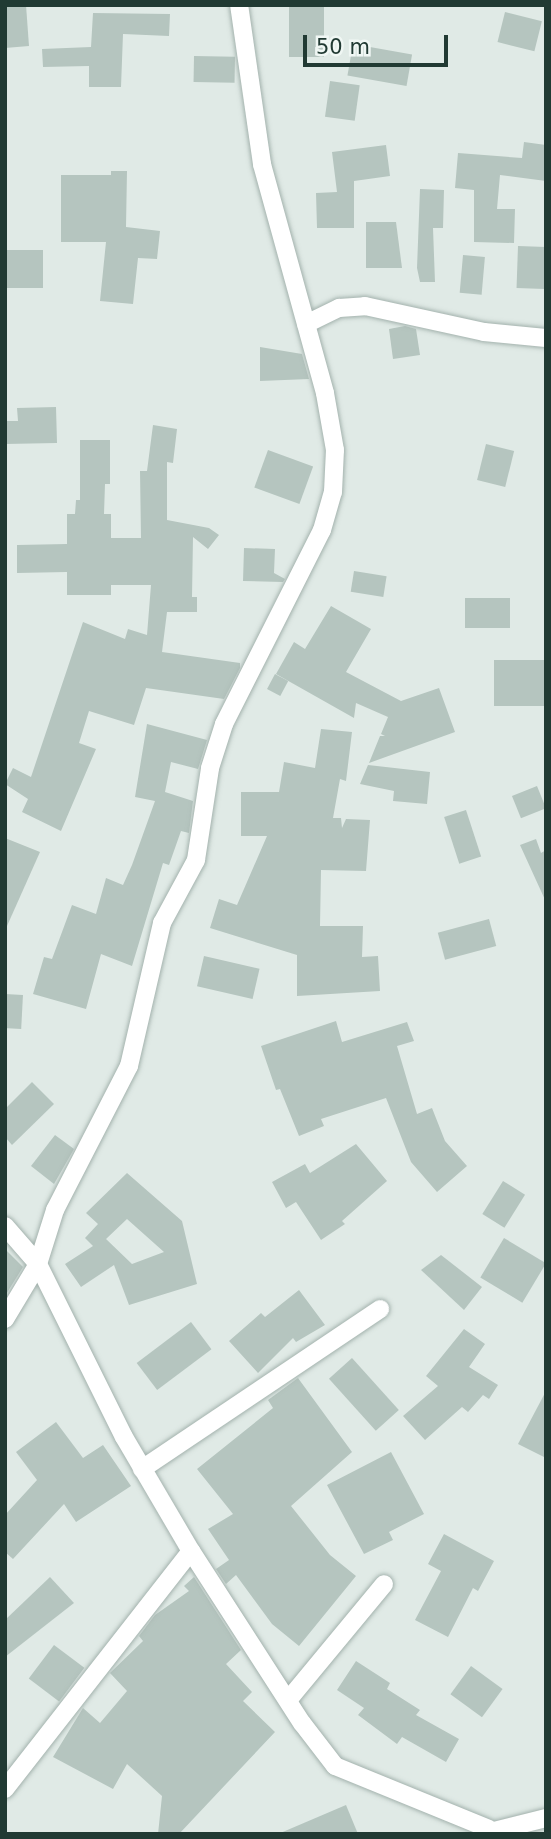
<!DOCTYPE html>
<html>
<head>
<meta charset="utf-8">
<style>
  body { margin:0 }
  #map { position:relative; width:551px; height:1839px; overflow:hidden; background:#e0eae6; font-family:"DejaVu Sans",sans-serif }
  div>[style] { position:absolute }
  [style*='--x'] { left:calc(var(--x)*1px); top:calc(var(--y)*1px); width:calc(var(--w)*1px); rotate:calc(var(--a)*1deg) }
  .building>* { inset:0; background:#b5c5bf; transform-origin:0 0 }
  .roads { filter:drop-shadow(0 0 2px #a3b2ad) drop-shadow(0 0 2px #a3b2ad) }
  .street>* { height:18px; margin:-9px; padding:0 9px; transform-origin:9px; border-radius:9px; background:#fff }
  span { translate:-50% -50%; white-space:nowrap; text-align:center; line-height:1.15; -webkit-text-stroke:5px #f0f7f4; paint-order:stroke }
  .frame { position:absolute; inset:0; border:7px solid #213a33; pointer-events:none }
  .scale { position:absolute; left:303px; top:35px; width:145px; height:32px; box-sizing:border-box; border:4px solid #213a33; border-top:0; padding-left:9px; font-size:21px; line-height:24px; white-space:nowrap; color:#213a33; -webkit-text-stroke:5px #f0f7f4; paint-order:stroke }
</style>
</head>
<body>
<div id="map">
  <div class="building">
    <i style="clip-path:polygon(5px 5px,26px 5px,29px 46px,5px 48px)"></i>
    <i style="left:289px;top:5px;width:35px;height:52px"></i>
    <i style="left:505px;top:12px;width:38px;height:31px;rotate:14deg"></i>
    <i style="clip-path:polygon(93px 13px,170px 14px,169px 36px,123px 34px,121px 87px,89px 87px,89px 66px,43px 67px,42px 49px,91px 47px)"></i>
    <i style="left:353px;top:44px;width:60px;height:32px;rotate:10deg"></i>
    <i style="left:194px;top:56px;width:41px;height:26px;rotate:1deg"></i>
    <i style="left:330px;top:81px;width:30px;height:36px;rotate:8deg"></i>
    <i style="clip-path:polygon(524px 142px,546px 145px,546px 181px,500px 175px,497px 209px,515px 209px,514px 243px,474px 242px,474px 190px,455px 188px,458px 153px,522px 158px)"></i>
    <i style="clip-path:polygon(386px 145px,390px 176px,354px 181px,354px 228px,317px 228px,316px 193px,337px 192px,332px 152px)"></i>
    <i style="clip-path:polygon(111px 171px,127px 171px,126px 227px,160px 231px,157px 259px,138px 258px,133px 304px,100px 301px,106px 242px,61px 242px,61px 175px,111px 175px)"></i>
    <i style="clip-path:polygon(420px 189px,444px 190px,443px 228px,433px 228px,435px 282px,420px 282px,417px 268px)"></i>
    <i style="clip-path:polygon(366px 222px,396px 222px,402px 268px,366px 268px)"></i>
    <i style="left:518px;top:246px;width:28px;height:42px;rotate:2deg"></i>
    <i style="left:5px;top:250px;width:38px;height:38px"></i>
    <i style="left:463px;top:255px;width:22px;height:38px;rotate:5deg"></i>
    <i style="clip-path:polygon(405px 326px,416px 329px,420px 355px,393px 359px,389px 329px)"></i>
    <i style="clip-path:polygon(260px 347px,302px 354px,309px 379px,260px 381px)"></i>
    <i style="clip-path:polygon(56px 407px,57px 443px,5px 444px,5px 421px,18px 421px,17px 408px)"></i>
    <i style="clip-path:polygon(153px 425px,177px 429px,173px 463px,167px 462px,167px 520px,209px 528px,219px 535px,208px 549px,193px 537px,192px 597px,197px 597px,197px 612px,167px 612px,162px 652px,240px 663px,240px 668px,224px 699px,146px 688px,134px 725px,89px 711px,79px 743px,96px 749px,61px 831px,22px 812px,28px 799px,5px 784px,13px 768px,31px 777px,83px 622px,125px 639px,128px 629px,147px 635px,151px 585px,111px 585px,111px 595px,67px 595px,67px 572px,17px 573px,17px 545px,67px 544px,67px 514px,75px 514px,76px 500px,80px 500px,80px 440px,110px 440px,110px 484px,105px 484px,104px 514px,111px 514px,111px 538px,141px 538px,140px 471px,147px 471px)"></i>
    <i style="left:486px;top:444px;width:29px;height:37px;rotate:14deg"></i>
    <i style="left:268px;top:450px;width:48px;height:40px;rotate:20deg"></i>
    <i style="clip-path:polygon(244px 548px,275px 549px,274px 573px,285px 579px,283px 582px,243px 581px)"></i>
    <i style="left:354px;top:571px;width:33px;height:21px;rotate:9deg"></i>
    <i style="left:465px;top:598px;width:45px;height:30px"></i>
    <i style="clip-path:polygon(331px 606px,371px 629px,346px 672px,401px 701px,439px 688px,455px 732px,369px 763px,380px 736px,385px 736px,381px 734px,388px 717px,356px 703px,354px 718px,276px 674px,294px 642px,305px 649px)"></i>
    <i style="left:546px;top:660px;width:46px;height:52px;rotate:90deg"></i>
    <i style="left:275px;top:674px;width:15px;height:17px;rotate:28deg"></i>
    <i style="clip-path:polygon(147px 724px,207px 740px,198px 769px,171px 762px,165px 792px,193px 801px,189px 833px,181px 831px,169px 865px,163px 863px,132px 966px,101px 954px,86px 1009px,33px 994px,44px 957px,52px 959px,72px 905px,96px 914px,106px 878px,123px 885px,132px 865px,155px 801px,135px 797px)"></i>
    <i style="clip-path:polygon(321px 729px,352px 732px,346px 781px,340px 779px,333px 818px,341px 818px,342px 828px,346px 819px,370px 820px,366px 871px,321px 870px,320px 926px,363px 926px,362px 957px,378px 956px,380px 991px,297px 996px,297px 955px,210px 928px,219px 899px,237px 905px,267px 836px,241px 836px,241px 792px,279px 792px,284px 762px,315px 768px)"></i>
    <i style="clip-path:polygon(368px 765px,430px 772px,427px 804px,393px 801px,394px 791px,360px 784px)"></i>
    <i style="left:537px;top:786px;width:24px;height:27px;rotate:68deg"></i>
    <i style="left:466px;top:810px;width:49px;height:23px;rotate:72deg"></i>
    <i style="clip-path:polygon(5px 838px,40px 852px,7px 926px,5px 925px)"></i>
    <i style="clip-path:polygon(536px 839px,541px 853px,546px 850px,546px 902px,520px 845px)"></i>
    <i style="left:489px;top:919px;width:28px;height:53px;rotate:75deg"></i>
    <i style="left:204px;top:956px;width:57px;height:31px;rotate:13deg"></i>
    <i style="left:5px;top:994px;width:18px;height:34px;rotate:3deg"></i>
    <i style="clip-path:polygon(336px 1021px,342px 1042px,407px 1022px,414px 1041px,397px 1046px,417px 1114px,432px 1108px,445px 1141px,467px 1166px,437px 1192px,411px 1162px,386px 1098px,321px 1119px,324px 1126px,299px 1136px,280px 1089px,276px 1090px,261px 1046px)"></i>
    <i style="clip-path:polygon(32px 1082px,54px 1104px,12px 1145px,5px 1137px,5px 1109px)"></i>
    <i style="clip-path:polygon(55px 1135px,74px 1149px,54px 1184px,31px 1166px)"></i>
    <i style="clip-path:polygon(356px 1144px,387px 1181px,342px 1221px,345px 1224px,321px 1240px,296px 1202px,286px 1208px,272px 1182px,305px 1164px,310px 1173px)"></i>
    <i style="clip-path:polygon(evenodd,127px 1173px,182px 1221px,197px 1284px,129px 1305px,114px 1265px,81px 1287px,65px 1264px,93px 1246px,85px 1238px,98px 1224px,86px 1213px,127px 1173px,127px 1219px,164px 1252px,132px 1264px,106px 1239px,127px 1219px)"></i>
    <i style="left:503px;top:1181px;width:26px;height:39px;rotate:32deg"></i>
    <i style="left:504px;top:1238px;width:49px;height:46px;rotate:31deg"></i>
    <i style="clip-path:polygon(5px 1249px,23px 1267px,5px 1296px)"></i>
    <i style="clip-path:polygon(441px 1255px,482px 1287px,464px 1310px,421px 1270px)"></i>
    <i style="clip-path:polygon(299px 1290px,325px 1325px,296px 1342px,293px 1338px,258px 1373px,229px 1341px,261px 1313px,265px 1317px)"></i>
    <i style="left:191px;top:1322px;width:34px;height:68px;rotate:53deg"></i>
    <i style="clip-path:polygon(464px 1329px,485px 1344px,469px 1367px,498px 1385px,489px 1399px,483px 1395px,468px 1412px,462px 1407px,425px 1440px,403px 1416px,438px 1386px,426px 1376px)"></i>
    <i style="left:352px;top:1358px;width:70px;height:31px;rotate:48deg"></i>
    <i style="clip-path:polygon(298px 1378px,352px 1452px,291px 1506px,330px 1555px,356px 1576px,299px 1646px,272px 1624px,236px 1575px,226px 1584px,216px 1569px,229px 1560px,208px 1529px,233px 1514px,197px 1469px,273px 1408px,268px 1400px)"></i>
    <i style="clip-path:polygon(546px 1391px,546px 1458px,518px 1444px)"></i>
    <i style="clip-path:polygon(56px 1422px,83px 1458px,103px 1445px,131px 1486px,76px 1522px,64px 1504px,13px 1559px,5px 1552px,5px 1515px,37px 1480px,16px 1452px)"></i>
    <i style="clip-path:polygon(391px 1452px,424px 1514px,389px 1532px,393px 1540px,364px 1554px,327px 1485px)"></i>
    <i style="clip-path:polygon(444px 1534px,494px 1561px,478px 1591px,473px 1588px,448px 1637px,415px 1620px,441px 1571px,428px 1564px)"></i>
    <i style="clip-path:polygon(50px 1577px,74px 1603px,5px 1657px,5px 1620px)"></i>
    <i style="clip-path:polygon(194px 1577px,241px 1650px,226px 1664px,252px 1692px,243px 1701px,275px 1732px,179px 1834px,158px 1834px,162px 1796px,127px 1764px,113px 1789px,53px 1757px,83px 1708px,100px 1723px,127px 1691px,110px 1673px,143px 1641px,139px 1636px,155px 1615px,189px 1591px,184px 1586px)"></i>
    <i style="left:54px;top:1645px;width:38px;height:42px;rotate:37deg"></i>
    <i style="clip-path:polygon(356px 1661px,390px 1683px,387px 1689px,420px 1710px,416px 1715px,459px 1739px,446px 1762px,402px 1737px,397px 1744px,358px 1715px,364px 1708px,337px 1690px)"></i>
    <i style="left:471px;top:1666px;width:39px;height:35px;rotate:36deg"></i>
    <i style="clip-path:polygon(346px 1805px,358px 1834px,278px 1834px)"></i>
  </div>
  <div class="roads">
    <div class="street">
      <i style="--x:306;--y:324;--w:37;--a:-26"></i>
      <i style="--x:339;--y:308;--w:26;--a:-4"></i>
      <i style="--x:365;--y:306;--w:122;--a:12.3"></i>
      <i style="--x:484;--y:332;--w:62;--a:5.5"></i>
      <i style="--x:5;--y:1226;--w:50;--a:49"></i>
      <i style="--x:38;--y:1264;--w:193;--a:63.6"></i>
      <i style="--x:124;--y:1437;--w:132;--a:59.6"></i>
      <i style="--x:191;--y:1551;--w:205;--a:57.2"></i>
      <i style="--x:302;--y:1723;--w:54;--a:52.5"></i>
      <i style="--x:335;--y:1766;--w:166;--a:22.2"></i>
      <i style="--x:5;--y:1319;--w:64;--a:-59"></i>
      <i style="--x:38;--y:1264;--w:57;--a:-72.5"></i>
      <i style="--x:55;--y:1210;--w:162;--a:-62.8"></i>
      <i style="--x:129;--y:1066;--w:147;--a:-77"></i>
      <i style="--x:162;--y:923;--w:72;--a:-61.6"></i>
      <i style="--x:196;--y:860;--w:93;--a:-81.3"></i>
      <i style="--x:210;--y:768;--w:46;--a:-72.3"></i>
      <i style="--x:224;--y:724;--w:217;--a:-63.2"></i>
      <i style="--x:322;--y:530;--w:40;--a:-74"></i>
      <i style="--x:333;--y:492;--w:42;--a:-87.3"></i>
      <i style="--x:335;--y:450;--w:58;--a:-100"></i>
      <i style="--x:325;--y:393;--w:238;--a:-105.4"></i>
      <i style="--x:262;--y:164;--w:161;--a:-98.2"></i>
      <i style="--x:142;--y:1469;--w:287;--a:-33.9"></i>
      <i style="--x:289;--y:1699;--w:149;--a:-50.4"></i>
      <i style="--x:5;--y:1789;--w:302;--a:-52"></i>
      <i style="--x:482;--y:1834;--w:66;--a:-14"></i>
    </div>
  </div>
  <div class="frame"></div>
  <div class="scale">50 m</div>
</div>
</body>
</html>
